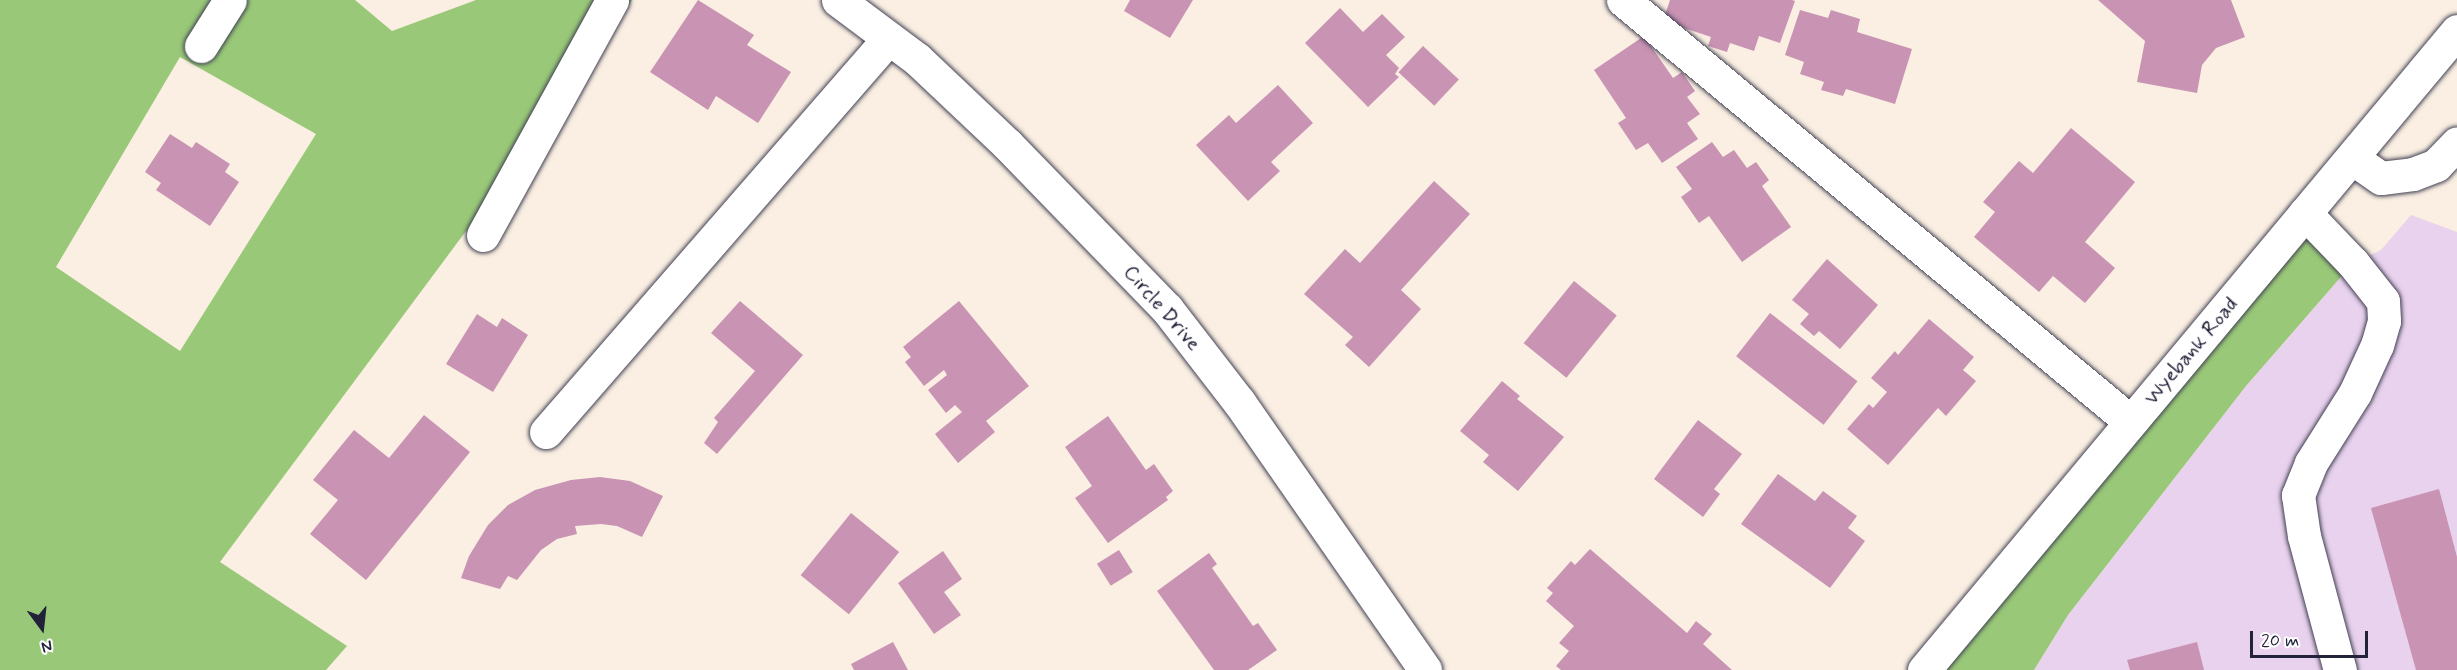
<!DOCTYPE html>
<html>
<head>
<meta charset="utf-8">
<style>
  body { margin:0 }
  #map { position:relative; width:2457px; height:670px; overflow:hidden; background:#faefe2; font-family:Mynerve,sans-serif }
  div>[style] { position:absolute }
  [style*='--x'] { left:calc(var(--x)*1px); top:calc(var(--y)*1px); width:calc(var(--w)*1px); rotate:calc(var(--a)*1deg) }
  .built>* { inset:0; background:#e8d2ee }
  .green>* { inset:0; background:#99c978 }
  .building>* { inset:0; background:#c993b3; transform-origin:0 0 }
  .roads { filter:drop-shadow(0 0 2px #424154) drop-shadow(0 0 2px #424154) }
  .minor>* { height:33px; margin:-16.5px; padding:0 16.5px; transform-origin:16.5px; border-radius:16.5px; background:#fff }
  span { translate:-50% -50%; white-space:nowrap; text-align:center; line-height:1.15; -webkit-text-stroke:4.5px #fff; paint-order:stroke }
  .street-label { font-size:21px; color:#22223b }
  .north { position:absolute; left:12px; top:598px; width:60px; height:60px; -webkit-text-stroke:4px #fff; paint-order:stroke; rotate:165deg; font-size:16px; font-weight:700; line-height:24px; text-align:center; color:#22223b }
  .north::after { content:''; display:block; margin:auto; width:21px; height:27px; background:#22223b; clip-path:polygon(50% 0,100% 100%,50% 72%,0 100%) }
  .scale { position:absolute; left:2250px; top:631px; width:118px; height:27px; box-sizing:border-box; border:3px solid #22223b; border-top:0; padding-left:8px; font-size:18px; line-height:21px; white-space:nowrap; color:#22223b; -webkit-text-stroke:4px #fff; paint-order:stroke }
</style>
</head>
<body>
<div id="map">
  <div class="built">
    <i style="clip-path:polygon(2411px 215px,2457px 232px,2457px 670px,2034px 670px,2068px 615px,2246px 386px,2353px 263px,2381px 250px)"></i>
  </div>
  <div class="green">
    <i style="clip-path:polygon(evenodd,0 0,355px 0,392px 31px,476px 0,632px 0,489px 247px,466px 231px,220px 562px,347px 646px,326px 670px,0 670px,0 0,180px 57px,316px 134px,180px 351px,56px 267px,180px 57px)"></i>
    <i style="clip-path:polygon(2302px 215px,2353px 263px,2246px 386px,2068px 615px,2034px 670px,1923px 670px)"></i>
  </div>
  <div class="building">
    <i style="clip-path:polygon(698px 0,754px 35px,747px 45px,791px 72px,758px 123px,716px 96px,708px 110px,650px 72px)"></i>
    <i style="clip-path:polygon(1130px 0,1193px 0,1170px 38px,1124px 11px)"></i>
    <i style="clip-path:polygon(1670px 0,1792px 0,1795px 1px,1780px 43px,1759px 36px,1754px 51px,1730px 43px,1727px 52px,1708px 46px,1711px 37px,1663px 21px)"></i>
    <i style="clip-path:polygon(2098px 0,2231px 0,2245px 37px,2216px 48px,2202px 65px,2197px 93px,2137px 82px,2145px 41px)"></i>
    <i style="clip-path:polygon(1340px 8px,1363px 32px,1382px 14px,1405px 37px,1386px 55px,1399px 68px,1395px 74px,1399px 77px,1368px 107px,1305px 43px)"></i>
    <i style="clip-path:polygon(1800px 10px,1828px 18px,1831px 10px,1860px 19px,1857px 32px,1912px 49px,1895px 104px,1846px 89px,1843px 96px,1821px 90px,1824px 82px,1800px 74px,1804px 62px,1785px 55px)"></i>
    <i style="clip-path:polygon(1644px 36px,1673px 78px,1682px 72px,1695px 91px,1687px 97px,1700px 114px,1687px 123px,1698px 139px,1662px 163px,1648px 143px,1636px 150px,1618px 123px,1626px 118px,1594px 70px)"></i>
    <i style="left:1423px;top:46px;width:49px;height:36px;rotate:43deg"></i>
    <i style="clip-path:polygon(1278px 85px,1313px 123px,1271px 162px,1280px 171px,1248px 201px,1196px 145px,1229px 115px,1236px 123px)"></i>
    <i style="clip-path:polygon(2071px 128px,2135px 182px,2085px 242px,2115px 268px,2085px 303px,2053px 276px,2039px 292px,1974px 237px,1995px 212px,1983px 202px,2019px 161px,2033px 173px)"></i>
    <i style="clip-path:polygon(170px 134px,192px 148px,196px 142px,230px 164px,225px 172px,239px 182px,210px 226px,156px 190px,161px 183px,145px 172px)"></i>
    <i style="clip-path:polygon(1712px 142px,1723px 157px,1734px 150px,1747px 168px,1756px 162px,1769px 180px,1762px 186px,1791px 227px,1742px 262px,1709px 216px,1699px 223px,1681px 197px,1692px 189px,1676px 167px)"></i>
    <i style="clip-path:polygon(1434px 181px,1470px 214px,1401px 290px,1421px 309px,1369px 367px,1345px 345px,1353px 337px,1304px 294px,1345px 249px,1360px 263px)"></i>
    <i style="clip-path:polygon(1827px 259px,1878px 305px,1840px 349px,1819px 331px,1814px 336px,1800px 324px,1809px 314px,1792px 300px)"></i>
    <i style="left:1574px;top:281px;width:55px;height:80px;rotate:39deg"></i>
    <i style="clip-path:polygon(740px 301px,803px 355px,717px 454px,704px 443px,718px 422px,714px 418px,755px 371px,711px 333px)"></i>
    <i style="clip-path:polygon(959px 301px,1029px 386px,986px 421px,995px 432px,958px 463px,935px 434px,962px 412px,955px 405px,946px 413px,928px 390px,947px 375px,944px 370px,924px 386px,905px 362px,911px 357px,903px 347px)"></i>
    <i style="left:1770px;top:313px;width:111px;height:55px;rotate:38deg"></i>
    <i style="clip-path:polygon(477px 314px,497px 327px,502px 318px,528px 335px,493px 392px,446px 364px)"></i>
    <i style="clip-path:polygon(1929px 319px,1974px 357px,1963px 370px,1976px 381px,1946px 416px,1938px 408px,1888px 465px,1847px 429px,1869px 404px,1873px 408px,1887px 392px,1871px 378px,1895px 351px,1898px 355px)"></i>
    <i style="clip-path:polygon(1502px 381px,1520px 396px,1517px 399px,1564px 437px,1518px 491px,1483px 462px,1489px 455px,1460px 431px)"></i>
    <i style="clip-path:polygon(424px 415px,470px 452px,366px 580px,310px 534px,338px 500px,313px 480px,354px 430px,389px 458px)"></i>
    <i style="clip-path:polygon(1108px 416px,1146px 470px,1154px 464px,1173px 491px,1166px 497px,1168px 500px,1108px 543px,1075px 498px,1092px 486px,1065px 447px)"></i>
    <i style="clip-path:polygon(1698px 420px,1742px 454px,1714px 489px,1720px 494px,1703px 517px,1654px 479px)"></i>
    <i style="clip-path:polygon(1778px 474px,1815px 501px,1823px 491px,1857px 516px,1848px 528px,1865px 541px,1830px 588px,1741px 524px)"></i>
    <i style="clip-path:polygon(600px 477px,630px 481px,663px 496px,642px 537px,617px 526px,601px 524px,575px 526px,577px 534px,557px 539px,541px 550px,517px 580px,508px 576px,500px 589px,461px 578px,469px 556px,488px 525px,508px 505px,535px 490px,571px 480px)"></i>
    <i style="clip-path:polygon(2439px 489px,2457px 557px,2457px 670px,2416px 670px,2371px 508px)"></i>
    <i style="left:851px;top:513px;width:62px;height:80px;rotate:39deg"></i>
    <i style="clip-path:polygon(1590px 549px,1687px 633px,1696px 621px,1712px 634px,1703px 644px,1732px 670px,1561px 670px,1556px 666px,1569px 651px,1559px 643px,1574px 626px,1546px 601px,1553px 593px,1547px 588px,1571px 561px,1575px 565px)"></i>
    <i style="left:1119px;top:550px;width:26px;height:26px;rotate:58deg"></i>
    <i style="clip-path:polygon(943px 551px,962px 579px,944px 592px,961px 615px,934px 634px,898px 583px)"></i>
    <i style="clip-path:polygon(1209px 553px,1217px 564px,1212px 568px,1253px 626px,1258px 623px,1277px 650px,1248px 670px,1214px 670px,1157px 591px)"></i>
    <i style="clip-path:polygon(893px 642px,908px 670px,854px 670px,851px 664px)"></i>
    <i style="clip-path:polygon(2197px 642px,2204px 670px,2130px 670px,2127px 660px)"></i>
  </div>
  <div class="roads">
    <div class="minor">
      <i style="--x:838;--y:0;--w:99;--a:36.8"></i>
      <i style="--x:917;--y:59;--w:125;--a:43.4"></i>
      <i style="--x:1008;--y:145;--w:228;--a:45.9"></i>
      <i style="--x:1167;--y:309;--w:118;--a:52.3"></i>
      <i style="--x:1239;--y:402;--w:326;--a:55.2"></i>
      <i style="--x:1623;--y:0;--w:660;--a:39.72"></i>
      <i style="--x:201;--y:46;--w:54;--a:-57.8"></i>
      <i style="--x:2352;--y:158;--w:35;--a:35"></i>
      <i style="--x:2381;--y:178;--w:32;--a:-7"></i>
      <i style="--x:2413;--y:174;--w:25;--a:-21"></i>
      <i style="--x:2436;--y:165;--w:30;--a:-46"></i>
      <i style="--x:2305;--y:213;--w:69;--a:46.2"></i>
      <i style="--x:2353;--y:263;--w:48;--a:51.7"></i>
      <i style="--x:2383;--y:301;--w:20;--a:87"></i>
      <i style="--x:2384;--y:321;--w:25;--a:106"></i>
      <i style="--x:2377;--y:345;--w:53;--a:114.6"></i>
      <i style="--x:2355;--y:393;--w:83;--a:122.2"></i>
      <i style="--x:2311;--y:463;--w:35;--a:112"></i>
      <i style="--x:2298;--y:495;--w:41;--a:81.7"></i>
      <i style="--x:2304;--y:536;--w:139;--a:75"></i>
      <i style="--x:483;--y:235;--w:268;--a:-61.2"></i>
      <i style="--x:546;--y:432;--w:522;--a:-48.96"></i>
      <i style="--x:1924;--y:670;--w:832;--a:-50.17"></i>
    </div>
  </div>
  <div class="street-label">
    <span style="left:1162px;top:308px;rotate:49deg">Circle Drive</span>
    <span style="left:2191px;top:351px;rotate:-50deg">Wyebank Road</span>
  </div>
  <div class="north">N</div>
  <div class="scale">20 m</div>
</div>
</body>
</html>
